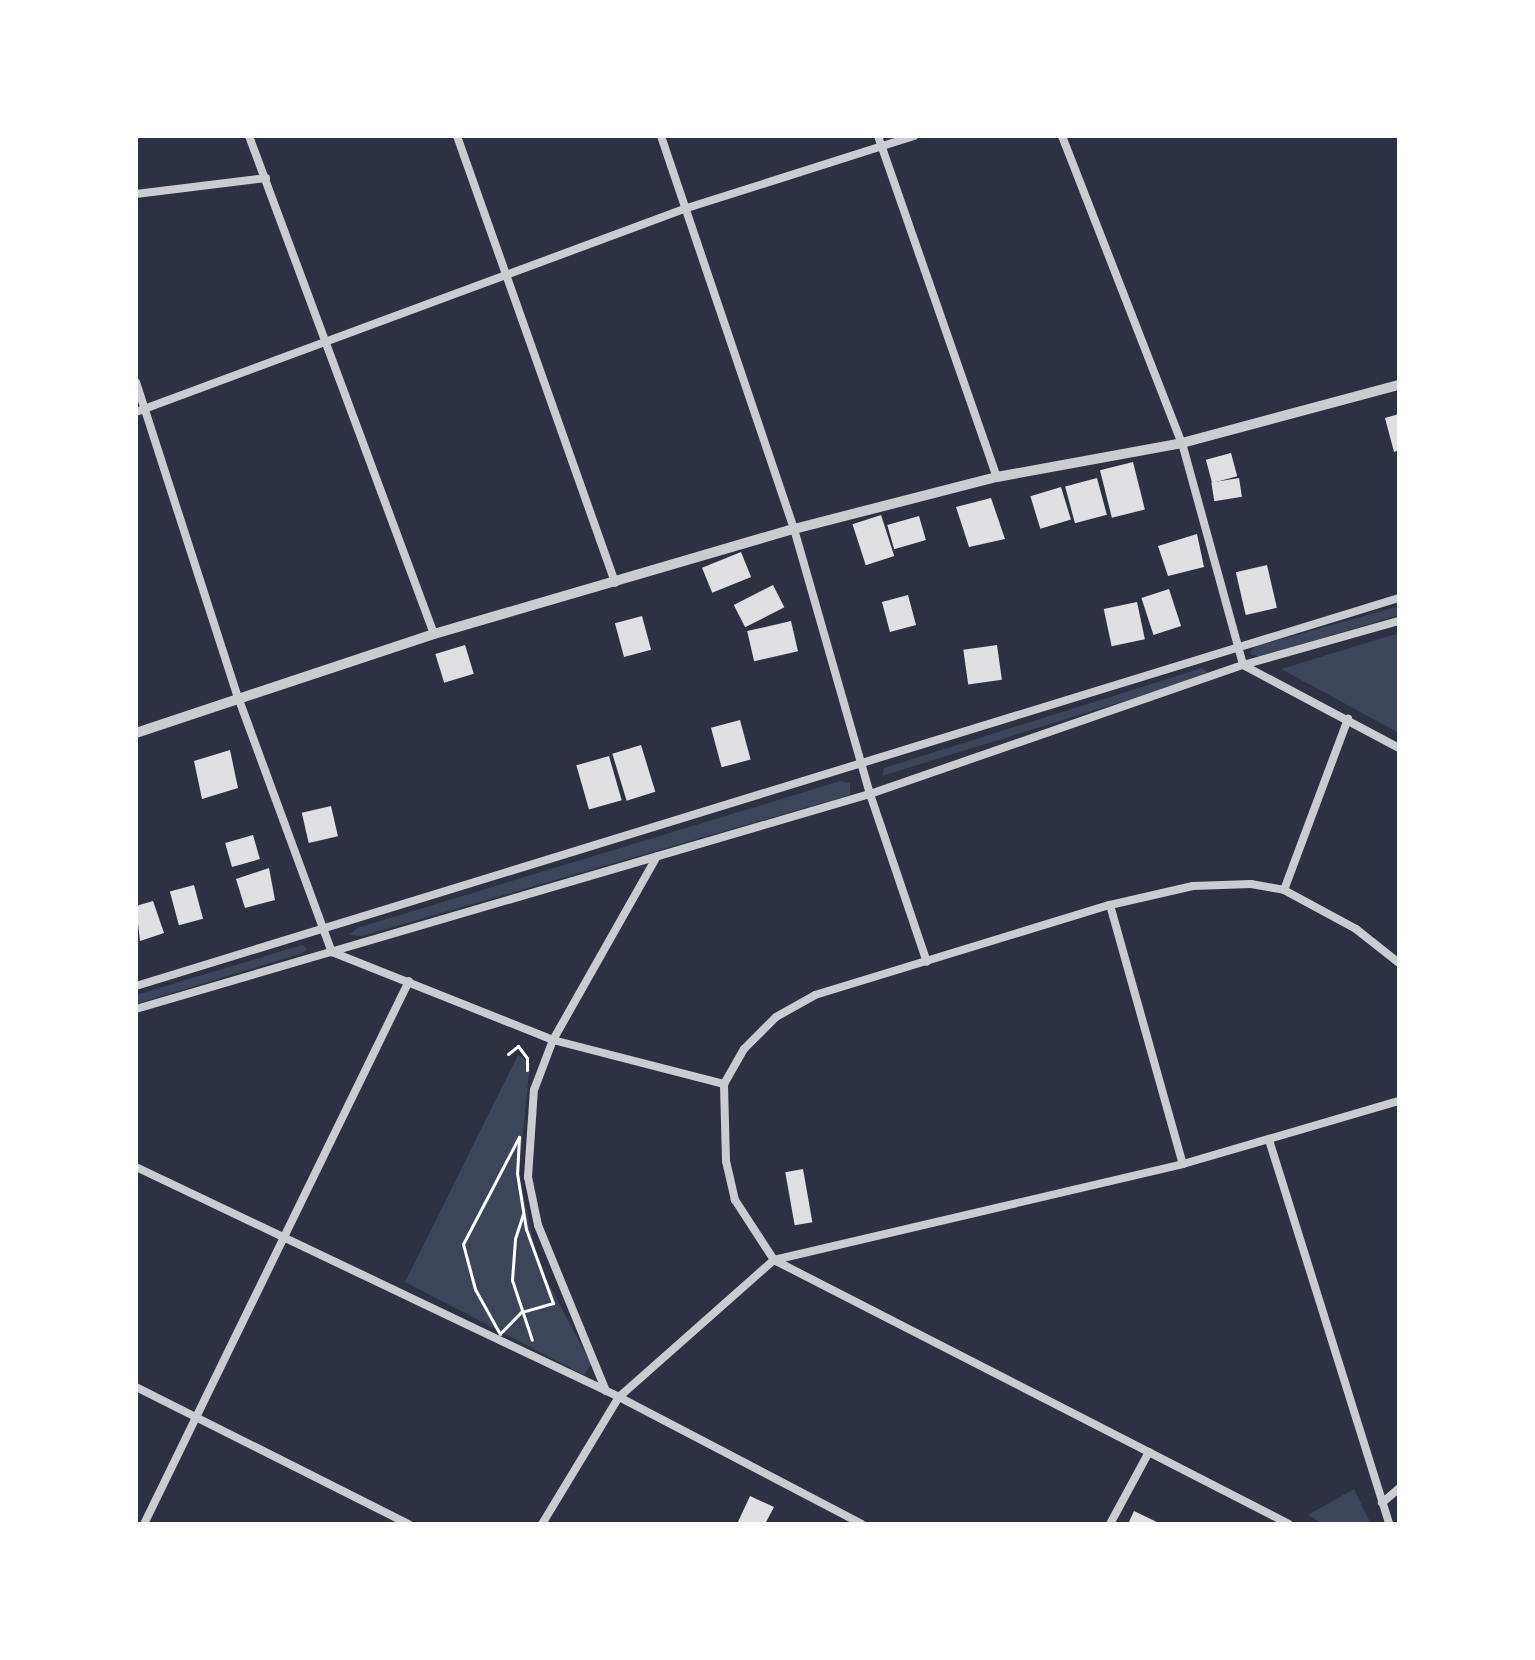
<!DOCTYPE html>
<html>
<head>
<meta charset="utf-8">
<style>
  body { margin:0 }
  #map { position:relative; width:1535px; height:1660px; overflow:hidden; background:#2d3142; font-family:"Alegreya Sans",sans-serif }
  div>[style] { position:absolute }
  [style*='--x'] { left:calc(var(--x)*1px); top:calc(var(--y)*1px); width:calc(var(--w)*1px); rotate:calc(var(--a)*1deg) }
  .green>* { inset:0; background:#3c4559 }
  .building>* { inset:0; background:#e0e0e3; transform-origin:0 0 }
  .path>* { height:3px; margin:-1.5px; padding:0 1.5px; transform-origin:1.5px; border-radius:1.5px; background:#fff }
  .minor>* { height:8px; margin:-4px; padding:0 4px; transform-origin:4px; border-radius:4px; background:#caccd0 }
  .tertiary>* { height:10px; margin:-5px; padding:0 5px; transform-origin:5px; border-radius:5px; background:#caccd0 }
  span { translate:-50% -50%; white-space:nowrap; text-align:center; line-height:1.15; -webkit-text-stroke:7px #fff; paint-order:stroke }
  .frame { position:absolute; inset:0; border:138px solid #fff; pointer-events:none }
</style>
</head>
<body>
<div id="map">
  <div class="green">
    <i style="clip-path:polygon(1399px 606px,1399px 615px,1260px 657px,1250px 654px,1254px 647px)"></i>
    <i style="clip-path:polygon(1399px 633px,1399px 733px,1281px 669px)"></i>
    <i style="clip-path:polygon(1202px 668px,1208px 673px,1202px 677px,882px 776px,884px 768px)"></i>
    <i style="clip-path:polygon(840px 781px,850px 783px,850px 795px,362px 936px,349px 935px,357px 928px)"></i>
    <i style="clip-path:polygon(302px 945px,307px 949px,303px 953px,136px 1004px,136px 995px)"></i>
    <i style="clip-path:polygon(518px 1055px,530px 1063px,519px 1174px,538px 1263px,591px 1364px,584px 1375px,405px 1282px)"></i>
    <i style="clip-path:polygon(1354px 1489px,1371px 1524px,1323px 1524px,1308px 1515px)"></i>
  </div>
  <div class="building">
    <i style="clip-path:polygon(1399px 414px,1399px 450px,1394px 452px,1385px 418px)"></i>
    <i style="left:1231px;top:453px;width:24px;height:26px;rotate:75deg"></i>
    <i style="left:1133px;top:462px;width:49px;height:34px;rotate:76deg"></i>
    <i style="left:1097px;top:478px;width:38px;height:33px;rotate:75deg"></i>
    <i style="left:1239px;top:478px;width:19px;height:28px;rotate:81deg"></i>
    <i style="left:1061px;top:487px;width:34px;height:32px;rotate:73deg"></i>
    <i style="clip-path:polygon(991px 498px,1005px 539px,969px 547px,956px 507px)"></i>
    <i style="left:881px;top:515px;width:43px;height:30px;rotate:72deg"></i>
    <i style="left:919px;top:516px;width:25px;height:33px;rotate:74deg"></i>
    <i style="clip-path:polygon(1197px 534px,1204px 567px,1168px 576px,1158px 546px)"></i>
    <i style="left:741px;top:552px;width:27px;height:42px;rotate:68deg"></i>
    <i style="left:1267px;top:565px;width:44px;height:32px;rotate:77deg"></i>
    <i style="left:773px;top:585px;width:25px;height:44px;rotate:63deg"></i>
    <i style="left:1169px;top:589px;width:39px;height:29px;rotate:72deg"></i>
    <i style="left:908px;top:595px;width:31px;height:27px;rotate:75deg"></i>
    <i style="left:1137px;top:602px;width:38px;height:34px;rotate:78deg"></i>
    <i style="left:642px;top:616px;width:35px;height:28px;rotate:75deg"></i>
    <i style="left:791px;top:621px;width:31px;height:45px;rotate:77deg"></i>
    <i style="left:465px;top:645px;width:30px;height:31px;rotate:73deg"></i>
    <i style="left:997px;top:645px;width:35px;height:34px;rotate:82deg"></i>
    <i style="left:740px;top:720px;width:41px;height:30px;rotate:75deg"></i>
    <i style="left:641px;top:745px;width:49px;height:30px;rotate:73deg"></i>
    <i style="clip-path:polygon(230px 750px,238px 788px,202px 799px,194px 761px)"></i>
    <i style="left:609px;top:756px;width:46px;height:34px;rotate:74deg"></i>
    <i style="left:331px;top:806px;width:31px;height:30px;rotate:77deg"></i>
    <i style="left:253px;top:835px;width:25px;height:29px;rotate:74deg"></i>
    <i style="clip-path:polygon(269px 868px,275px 900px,245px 908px,236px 879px)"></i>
    <i style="left:194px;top:885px;width:35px;height:25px;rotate:75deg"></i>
    <i style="clip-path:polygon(153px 901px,164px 933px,140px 941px,136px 906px)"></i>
    <i style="left:803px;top:1169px;width:54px;height:18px;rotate:80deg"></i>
    <i style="clip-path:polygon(750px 1496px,774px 1507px,765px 1524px,737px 1524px)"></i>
    <i style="clip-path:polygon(1134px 1511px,1161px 1524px,1128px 1524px)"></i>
  </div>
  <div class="path">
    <i style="--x:508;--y:1054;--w:13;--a:-39"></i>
    <i style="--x:518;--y:1046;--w:15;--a:53"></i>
    <i style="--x:527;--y:1058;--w:12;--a:90"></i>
    <i style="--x:519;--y:1137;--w:36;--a:93"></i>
    <i style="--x:517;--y:1173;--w:57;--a:80.9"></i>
    <i style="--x:526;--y:1229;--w:79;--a:70"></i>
    <i style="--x:553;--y:1303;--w:33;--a:164"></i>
    <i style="--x:521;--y:1312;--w:30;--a:134"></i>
    <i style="--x:500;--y:1334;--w:51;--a:-119.1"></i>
    <i style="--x:475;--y:1289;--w:47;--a:-104.9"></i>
    <i style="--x:463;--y:1244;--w:121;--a:-62.4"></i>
    <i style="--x:523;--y:1214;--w:26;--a:108"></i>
    <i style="--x:515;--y:1239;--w:41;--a:94.2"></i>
    <i style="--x:512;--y:1280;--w:63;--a:71.6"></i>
  </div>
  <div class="minor">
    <i style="--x:249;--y:136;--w:531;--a:69.62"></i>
    <i style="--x:457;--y:136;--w:474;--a:70.5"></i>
    <i style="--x:661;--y:136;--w:415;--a:71.3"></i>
    <i style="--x:794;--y:529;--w:276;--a:74"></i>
    <i style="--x:870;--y:794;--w:177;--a:71.3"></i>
    <i style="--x:878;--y:136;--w:361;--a:70.8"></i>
    <i style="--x:1062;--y:136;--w:330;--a:68.7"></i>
    <i style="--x:1182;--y:443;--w:230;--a:74.6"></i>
    <i style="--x:1243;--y:665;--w:177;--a:28"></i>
    <i style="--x:136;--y:194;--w:131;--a:-7"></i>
    <i style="--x:136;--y:382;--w:331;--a:72.1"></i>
    <i style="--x:238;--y:697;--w:272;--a:69.8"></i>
    <i style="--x:332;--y:952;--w:238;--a:21.7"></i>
    <i style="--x:553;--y:1040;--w:177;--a:14.4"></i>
    <i style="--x:136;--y:412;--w:588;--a:-20.32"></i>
    <i style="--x:687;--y:208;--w:238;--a:-17.6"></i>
    <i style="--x:1284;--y:890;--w:183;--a:-69.5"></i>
    <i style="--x:1110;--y:905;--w:269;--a:74.3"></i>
    <i style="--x:136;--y:986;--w:1321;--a:-17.08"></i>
    <i style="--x:136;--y:1009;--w:765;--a:-16.33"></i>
    <i style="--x:870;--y:794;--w:395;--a:-19.1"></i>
    <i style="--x:1243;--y:665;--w:162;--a:-15.8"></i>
    <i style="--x:1269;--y:1140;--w:402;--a:72.6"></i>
    <i style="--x:136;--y:1167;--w:535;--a:25.46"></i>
    <i style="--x:619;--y:1397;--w:274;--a:27.6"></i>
    <i style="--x:136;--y:1387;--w:305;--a:26.7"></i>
    <i style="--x:606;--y:1391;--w:179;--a:-112.3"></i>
    <i style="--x:538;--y:1225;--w:49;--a:-101.8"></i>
    <i style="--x:528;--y:1177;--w:87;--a:-86.1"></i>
    <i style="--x:534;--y:1090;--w:53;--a:-69.2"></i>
    <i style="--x:553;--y:1040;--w:211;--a:-60.5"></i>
    <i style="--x:1382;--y:1503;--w:23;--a:-41"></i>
    <i style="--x:144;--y:1524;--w:604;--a:-63.99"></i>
    <i style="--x:542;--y:1524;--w:149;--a:-58.8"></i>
    <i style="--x:619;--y:1397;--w:207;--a:-41.5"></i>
    <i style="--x:774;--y:1260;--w:420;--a:-13.2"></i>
    <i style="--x:1183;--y:1164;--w:225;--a:-16.3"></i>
    <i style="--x:1110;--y:1524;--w:82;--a:-61.6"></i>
    <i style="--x:1289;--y:1524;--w:579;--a:-152.86"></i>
    <i style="--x:774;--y:1260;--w:72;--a:-123"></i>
    <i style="--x:735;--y:1200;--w:40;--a:-103"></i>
    <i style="--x:726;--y:1161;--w:77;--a:-91.5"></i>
    <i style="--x:724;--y:1084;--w:40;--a:-60.3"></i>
    <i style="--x:744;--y:1049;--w:45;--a:-45"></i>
    <i style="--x:776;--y:1017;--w:45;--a:-29.4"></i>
    <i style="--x:815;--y:995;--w:308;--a:-17"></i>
    <i style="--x:1110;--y:905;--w:85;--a:-12.9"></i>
    <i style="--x:1193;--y:886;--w:58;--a:-2"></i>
    <i style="--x:1251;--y:884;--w:34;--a:10"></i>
    <i style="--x:1284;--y:890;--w:82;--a:28.4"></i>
    <i style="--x:1356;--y:929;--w:55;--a:38.3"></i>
  </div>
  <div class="tertiary">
    <i style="--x:136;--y:733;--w:314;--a:-18.4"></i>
    <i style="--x:434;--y:634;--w:375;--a:-16.3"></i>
    <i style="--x:794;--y:529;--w:210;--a:-14.4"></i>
    <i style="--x:997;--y:477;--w:188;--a:-10.4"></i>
    <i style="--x:1182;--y:443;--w:225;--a:-15"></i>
  </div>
  <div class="frame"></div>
</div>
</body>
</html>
